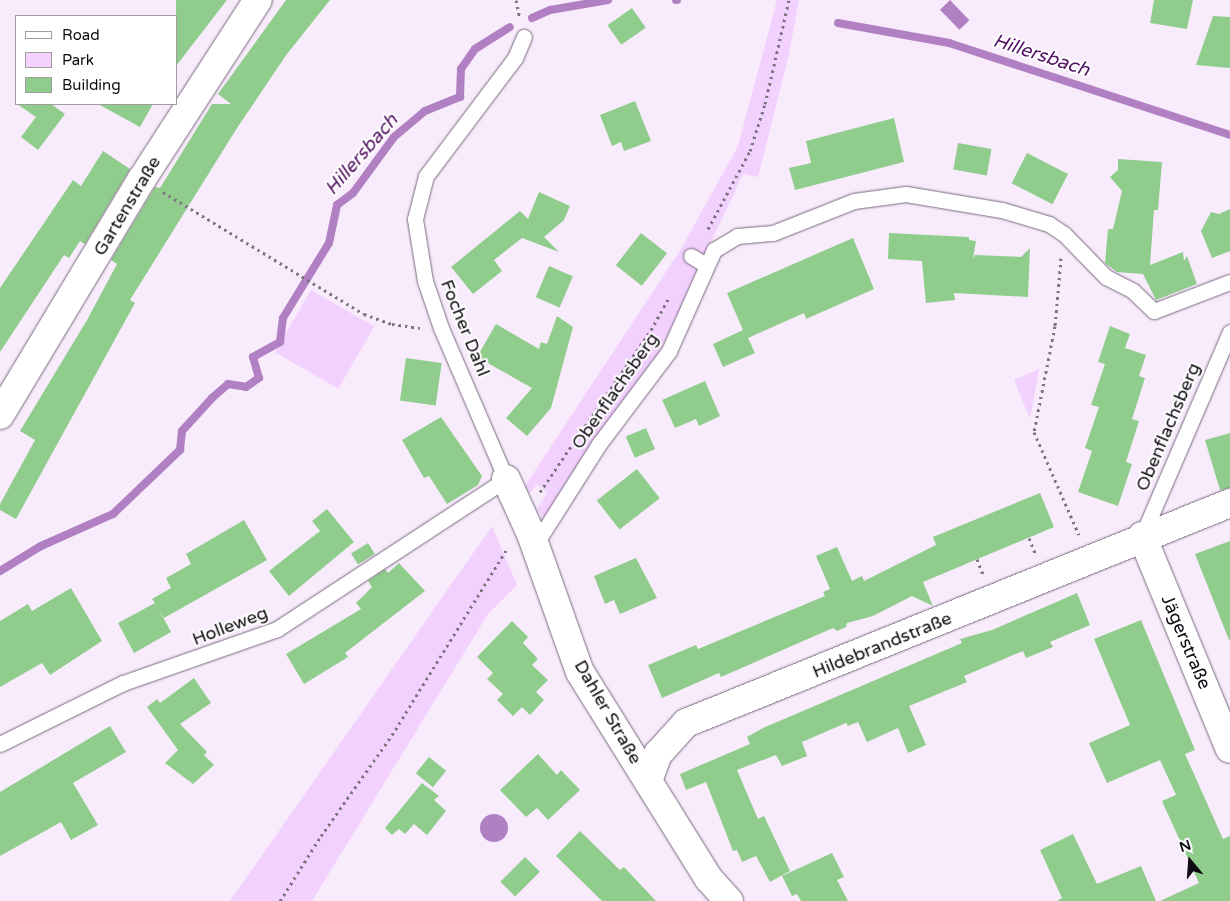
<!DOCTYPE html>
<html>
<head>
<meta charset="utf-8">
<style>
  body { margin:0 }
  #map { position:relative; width:1230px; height:901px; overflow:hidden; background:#f8ecfc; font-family:"Varela Round",sans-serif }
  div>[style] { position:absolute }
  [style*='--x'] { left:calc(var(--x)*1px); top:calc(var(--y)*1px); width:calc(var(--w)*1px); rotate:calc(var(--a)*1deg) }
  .green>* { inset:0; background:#f2d1fe; transform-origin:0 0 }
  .water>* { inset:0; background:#b180c2; transform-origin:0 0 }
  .round { border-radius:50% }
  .stream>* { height:8px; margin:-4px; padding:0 4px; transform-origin:4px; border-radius:4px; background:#b180c2 }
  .building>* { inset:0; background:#90cd8d; transform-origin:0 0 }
  .path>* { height:3px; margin-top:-1.5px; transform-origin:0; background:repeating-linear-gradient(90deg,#7c747f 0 2.5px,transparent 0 6.5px) }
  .roads { filter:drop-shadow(0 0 1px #79687f) drop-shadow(0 0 1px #79687f) }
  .lane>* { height:15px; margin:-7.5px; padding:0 7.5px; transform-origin:7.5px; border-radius:7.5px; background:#fff }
  .street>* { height:28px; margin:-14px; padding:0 14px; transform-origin:14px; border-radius:14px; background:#fff }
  span { translate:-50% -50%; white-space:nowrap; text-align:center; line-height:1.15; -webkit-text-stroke:4px #fff; paint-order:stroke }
  .street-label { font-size:18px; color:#100a12 }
  .water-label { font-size:19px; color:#511263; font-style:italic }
  .legend { position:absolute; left:15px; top:15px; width:162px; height:90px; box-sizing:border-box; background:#fff; border:1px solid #9f9da0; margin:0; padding:6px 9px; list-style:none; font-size:15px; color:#100a12 }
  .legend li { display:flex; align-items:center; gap:10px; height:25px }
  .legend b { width:25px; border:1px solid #9f9da0 }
  .north { position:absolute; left:1165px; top:836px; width:50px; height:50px; -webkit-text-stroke:4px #fff; paint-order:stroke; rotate:342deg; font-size:14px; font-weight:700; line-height:20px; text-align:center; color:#100a12 }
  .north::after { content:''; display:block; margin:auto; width:18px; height:22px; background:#100a12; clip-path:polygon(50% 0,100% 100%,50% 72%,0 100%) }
</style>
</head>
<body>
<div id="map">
  <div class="green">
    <i style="clip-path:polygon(777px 0,799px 0,789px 54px,758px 177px,743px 174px,660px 351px,544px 518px,537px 509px,547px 493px,537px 484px,530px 493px,525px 486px,681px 249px,738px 146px)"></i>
    <i style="left:311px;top:290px;width:73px;height:72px;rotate:30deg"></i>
    <i style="clip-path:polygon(1039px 369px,1030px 419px,1014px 380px)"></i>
    <i style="clip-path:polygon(492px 526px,517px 585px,488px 614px,312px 901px,230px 901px)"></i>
  </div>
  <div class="water">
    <i style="left:950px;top:0;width:28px;height:14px;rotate:46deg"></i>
    <i class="round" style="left:480px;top:814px;width:28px;height:28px"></i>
  </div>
  <div class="stream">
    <i style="--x:676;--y:0;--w:1;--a:0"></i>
    <i style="--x:532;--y:18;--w:20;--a:-24"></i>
    <i style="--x:550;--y:10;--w:59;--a:-9.8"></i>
    <i style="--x:838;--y:23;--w:113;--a:10.2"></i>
    <i style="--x:949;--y:43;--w:296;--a:18.1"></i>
    <i style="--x:0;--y:571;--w:48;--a:-31.4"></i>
    <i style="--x:41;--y:546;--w:79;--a:-24"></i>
    <i style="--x:113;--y:514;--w:93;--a:-43.7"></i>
    <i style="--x:180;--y:450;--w:19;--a:-84"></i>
    <i style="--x:182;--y:431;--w:45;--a:-47.7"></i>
    <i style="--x:212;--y:398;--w:21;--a:-41"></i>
    <i style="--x:228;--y:384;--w:18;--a:9"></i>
    <i style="--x:246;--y:387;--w:16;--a:-35"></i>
    <i style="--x:259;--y:378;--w:22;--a:-106"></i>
    <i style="--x:253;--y:357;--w:31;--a:-29"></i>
    <i style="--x:280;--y:342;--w:24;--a:-83"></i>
    <i style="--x:283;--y:318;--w:88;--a:-58.5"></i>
    <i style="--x:329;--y:243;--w:39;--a:-78"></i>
    <i style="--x:337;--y:205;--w:20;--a:-37"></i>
    <i style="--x:353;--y:193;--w:69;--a:-53.8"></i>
    <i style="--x:394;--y:137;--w:40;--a:-40"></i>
    <i style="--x:425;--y:111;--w:38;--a:-22"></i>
    <i style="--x:460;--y:97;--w:28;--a:-88"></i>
    <i style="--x:461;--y:69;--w:24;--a:-55"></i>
    <i style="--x:475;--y:49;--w:41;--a:-32.2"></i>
  </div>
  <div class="building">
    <i style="clip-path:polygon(176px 0,227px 0,176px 66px)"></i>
    <i style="clip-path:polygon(286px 0,330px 0,287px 54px,237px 128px,130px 300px,135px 303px,16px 519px,0 510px,0 504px,35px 440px,20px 431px,87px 320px,117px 264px,111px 260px,155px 187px,160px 188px,212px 104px,231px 104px,218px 94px)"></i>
    <i style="clip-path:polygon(1154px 0,1193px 0,1187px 29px,1150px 23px)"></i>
    <i style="left:632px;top:8px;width:24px;height:30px;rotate:55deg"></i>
    <i style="clip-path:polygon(1213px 16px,1230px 17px,1230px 68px,1196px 65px)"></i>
    <i style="clip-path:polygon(635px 101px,651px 141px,624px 151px,621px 142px,612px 146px,600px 115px)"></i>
    <i style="clip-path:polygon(17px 104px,51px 104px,65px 114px,38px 150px,21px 137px,36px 117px)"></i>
    <i style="clip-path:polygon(98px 104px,153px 104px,140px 127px)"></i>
    <i style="clip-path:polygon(894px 118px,904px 162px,795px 190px,789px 168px,811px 163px,806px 141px)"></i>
    <i style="left:958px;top:143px;width:34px;height:27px;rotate:10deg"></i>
    <i style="clip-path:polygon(103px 151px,130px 169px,85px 244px,80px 241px,69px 258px,64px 255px,0 352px,0 288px,73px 180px,81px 186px)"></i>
    <i style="left:1027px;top:153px;width:46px;height:34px;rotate:27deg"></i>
    <i style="clip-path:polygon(1118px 159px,1162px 162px,1158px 210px,1154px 210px,1150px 265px,1183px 252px,1184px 261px,1187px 256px,1197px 284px,1156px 300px,1143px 274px,1117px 272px,1105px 263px,1108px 229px,1113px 229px,1122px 191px,1110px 177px,1118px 170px)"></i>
    <i style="clip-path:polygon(539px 192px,570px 206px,564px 220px,544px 237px,559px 252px,522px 238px,494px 260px,502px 271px,473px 294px,451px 267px,520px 211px,528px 219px)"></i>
    <i style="clip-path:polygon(1230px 209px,1230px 251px,1212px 258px,1201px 231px,1211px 212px,1219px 214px)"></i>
    <i style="left:641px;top:233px;width:33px;height:41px;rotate:38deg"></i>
    <i style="clip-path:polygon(889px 233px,969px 237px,969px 240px,976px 241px,973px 259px,975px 255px,1021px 257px,1030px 248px,1028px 297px,954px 293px,955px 300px,926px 303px,922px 261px,888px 259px)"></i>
    <i style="clip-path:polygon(853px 238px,874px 289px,806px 319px,804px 313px,748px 338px,755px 353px,723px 367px,713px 344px,743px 330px,727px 293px)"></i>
    <i style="left:549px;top:266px;width:26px;height:34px;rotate:23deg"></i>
    <i style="clip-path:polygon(557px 316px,573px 327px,551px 408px,527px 436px,506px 418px,532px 388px,477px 357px,496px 324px,539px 349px,541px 342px,547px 344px)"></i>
    <i style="clip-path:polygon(1110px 326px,1130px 334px,1125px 348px,1146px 355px,1139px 376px,1145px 378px,1132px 419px,1139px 421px,1126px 462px,1132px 464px,1118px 506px,1078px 492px,1092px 451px,1085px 448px,1099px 407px,1091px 405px,1105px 364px,1098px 362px)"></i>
    <i style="left:406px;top:358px;width:36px;height:43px;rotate:8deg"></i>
    <i style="clip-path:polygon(705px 381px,720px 416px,699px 426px,696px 419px,675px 428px,662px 400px)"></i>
    <i style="clip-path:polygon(441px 417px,482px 476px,478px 485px,447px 504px,429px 476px,424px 478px,402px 440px)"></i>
    <i style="left:646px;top:428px;width:23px;height:22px;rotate:67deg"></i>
    <i style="clip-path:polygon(1230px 433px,1230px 488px,1220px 490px,1205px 440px)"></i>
    <i style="left:637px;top:469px;width:37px;height:51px;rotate:52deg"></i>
    <i style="clip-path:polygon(1040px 493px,1054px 527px,923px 582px,933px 606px,912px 596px,873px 616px,847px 623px,846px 627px,837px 631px,833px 628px,721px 677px,719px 673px,662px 698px,648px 665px,696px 645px,698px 649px,825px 596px,823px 592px,830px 589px,816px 556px,837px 547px,852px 581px,862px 576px,864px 581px,936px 545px,933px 537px)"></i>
    <i style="clip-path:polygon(327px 509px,354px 542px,289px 596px,269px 571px,320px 531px,312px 521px)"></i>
    <i style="clip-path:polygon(244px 520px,267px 560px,164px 618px,157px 606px,171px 632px,134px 653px,118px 623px,155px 603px,152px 599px,171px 588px,166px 578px,191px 564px,186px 554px)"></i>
    <i style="clip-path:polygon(1230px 541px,1230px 640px,1229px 640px,1195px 554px)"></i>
    <i style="left:368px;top:543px;width:13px;height:20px;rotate:58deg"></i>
    <i style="clip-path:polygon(636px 558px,657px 598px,620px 614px,614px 600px,605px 604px,594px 576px)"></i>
    <i style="clip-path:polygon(399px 563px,425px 591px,345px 653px,348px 657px,304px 684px,286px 654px,361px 609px,356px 603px,372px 587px,368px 581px,385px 569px,388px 573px)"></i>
    <i style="clip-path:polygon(71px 588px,102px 641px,50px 675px,42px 663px,0 687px,0 621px,28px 604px,32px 611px)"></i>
    <i style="clip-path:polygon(1077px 593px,1090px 625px,1050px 642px,1053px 647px,1026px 658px,1023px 651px,964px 676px,967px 682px,909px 706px,926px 745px,908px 753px,898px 728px,867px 742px,858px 722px,848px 726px,846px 723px,802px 742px,807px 756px,782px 766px,776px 755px,737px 770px,758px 819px,764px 816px,790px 871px,770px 882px,756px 856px,742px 862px,737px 850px,733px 851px,706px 782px,686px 790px,680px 774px,750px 744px,747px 737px,763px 728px,962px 643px,960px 639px,992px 630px)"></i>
    <i style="clip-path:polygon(1141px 620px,1195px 750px,1185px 754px,1223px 839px,1230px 836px,1230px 901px,1160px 901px,1199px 883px,1162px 801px,1176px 795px,1160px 760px,1107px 783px,1089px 743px,1130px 725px,1094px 639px)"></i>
    <i style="clip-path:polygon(512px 621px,528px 637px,523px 643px,538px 659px,532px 665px,548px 680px,536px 692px,544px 700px,530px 715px,522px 707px,513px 716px,497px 700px,503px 694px,487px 679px,493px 673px,477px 657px)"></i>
    <i style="clip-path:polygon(194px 678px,211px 703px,180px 724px,207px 752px,204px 755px,214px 765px,193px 784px,165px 763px,178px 750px,147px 707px,157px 699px,160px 703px)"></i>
    <i style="clip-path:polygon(110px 726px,126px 752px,73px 783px,98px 825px,71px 840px,61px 822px,0 856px,0 792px)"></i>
    <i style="clip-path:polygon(538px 754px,557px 775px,561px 770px,580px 790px,548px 820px,537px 808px,526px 817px,500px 790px)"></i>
    <i style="left:429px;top:757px;width:22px;height:21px;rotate:39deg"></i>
    <i style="clip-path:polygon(422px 783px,439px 796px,434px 800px,446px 811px,427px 835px,414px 824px,405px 834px,399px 829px,392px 835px,385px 828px)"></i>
    <i style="clip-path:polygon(580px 831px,620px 870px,624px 867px,656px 901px,602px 901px,556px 856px)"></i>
    <i style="clip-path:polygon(1073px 834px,1097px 884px,1141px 866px,1156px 901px,1057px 901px,1062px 898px,1040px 850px)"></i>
    <i style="clip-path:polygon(832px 853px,844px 877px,837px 880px,848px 901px,801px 901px,797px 894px,792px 896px,782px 876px)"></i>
    <i style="left:525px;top:857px;width:21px;height:35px;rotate:45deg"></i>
  </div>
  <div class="path">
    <i style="--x:516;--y:0;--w:19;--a:78"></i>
    <i style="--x:163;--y:192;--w:235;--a:31.3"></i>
    <i style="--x:364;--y:314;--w:30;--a:20"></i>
    <i style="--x:392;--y:324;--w:28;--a:8"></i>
    <i style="--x:708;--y:229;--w:89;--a:-61.7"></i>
    <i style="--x:750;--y:151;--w:49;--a:-72.3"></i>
    <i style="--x:765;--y:104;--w:107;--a:-77"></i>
    <i style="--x:1061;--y:258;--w:68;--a:95"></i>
    <i style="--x:1055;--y:326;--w:108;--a:101.2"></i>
    <i style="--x:1034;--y:432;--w:112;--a:66.4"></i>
    <i style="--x:585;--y:426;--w:116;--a:-55.5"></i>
    <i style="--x:651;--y:330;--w:38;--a:-61"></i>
    <i style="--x:540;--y:492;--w:64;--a:-55.8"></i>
    <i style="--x:1029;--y:538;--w:16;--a:68"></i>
    <i style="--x:977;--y:559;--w:17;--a:69"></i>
    <i style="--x:280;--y:901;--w:77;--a:-57.8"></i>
    <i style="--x:321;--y:836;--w:123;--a:-54.9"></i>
    <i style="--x:392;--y:735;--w:221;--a:-58.3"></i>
  </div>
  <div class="roads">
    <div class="lane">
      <i style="--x:691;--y:256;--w:17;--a:31"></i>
      <i style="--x:1142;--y:536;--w:222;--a:-66.7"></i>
      <i style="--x:535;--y:545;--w:120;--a:-57.6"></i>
      <i style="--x:599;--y:444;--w:116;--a:-53"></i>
      <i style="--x:669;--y:351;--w:111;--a:-66"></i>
      <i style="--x:714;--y:250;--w:27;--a:-31"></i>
      <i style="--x:737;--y:236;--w:36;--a:-5"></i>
      <i style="--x:773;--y:233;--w:87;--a:-21.6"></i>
      <i style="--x:854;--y:201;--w:52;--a:-7.7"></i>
      <i style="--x:906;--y:194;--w:97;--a:9.5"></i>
      <i style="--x:1002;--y:210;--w:49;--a:16.6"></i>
      <i style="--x:1049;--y:224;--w:18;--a:34"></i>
      <i style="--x:1064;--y:234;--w:60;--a:45.7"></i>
      <i style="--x:1106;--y:277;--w:30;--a:27"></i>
      <i style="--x:1133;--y:291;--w:29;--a:44"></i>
      <i style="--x:1154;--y:311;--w:81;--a:-20.9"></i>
      <i style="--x:0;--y:744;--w:137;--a:-26.4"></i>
      <i style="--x:123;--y:683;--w:163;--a:-19.3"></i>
      <i style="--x:277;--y:629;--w:274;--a:-33.2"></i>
      <i style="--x:506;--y:479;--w:164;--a:-113.3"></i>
      <i style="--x:441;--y:328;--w:50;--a:-108.8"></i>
      <i style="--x:425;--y:281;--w:63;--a:-99.2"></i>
      <i style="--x:415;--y:219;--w:44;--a:-75.7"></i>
      <i style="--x:426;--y:176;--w:148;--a:-53"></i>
      <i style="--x:515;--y:58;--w:23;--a:-67"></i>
    </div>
    <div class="street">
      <i style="--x:0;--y:415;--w:275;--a:-59"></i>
      <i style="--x:142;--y:179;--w:213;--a:-57.1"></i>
      <i style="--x:506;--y:479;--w:60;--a:65.6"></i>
      <i style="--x:531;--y:534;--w:146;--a:70.5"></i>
      <i style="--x:580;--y:672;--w:244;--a:58.1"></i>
      <i style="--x:709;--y:879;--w:30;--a:48"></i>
      <i style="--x:1142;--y:536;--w:230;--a:67.6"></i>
      <i style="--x:648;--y:781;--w:29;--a:-70"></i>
      <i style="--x:658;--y:754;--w:42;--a:-47.9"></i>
      <i style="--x:686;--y:723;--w:587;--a:-22.02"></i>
    </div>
  </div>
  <div class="street-label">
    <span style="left:127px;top:206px;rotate:-59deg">Gartenstraße</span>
    <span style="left:465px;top:328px;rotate:68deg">Focher Dahl</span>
    <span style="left:615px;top:391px;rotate:-55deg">Obenflachsberg</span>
    <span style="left:1168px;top:427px;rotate:-67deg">Obenflachsberg</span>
    <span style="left:230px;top:626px;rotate:-21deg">Holleweg</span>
    <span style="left:1186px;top:642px;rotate:67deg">Jägerstraße</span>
    <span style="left:882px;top:645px;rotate:-22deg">Hildebrandstraße</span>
    <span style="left:608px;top:712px;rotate:60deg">Dahler Straße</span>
  </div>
  <div class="water-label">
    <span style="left:1041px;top:56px;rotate:18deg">Hillersbach</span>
    <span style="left:362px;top:155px;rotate:-49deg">Hillersbach</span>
  </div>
  <ul class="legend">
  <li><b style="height:6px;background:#fff"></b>Road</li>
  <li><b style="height:14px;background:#f2d1fe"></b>Park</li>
  <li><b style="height:14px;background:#90cd8d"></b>Building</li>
  </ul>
  <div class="north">N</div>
</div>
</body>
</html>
